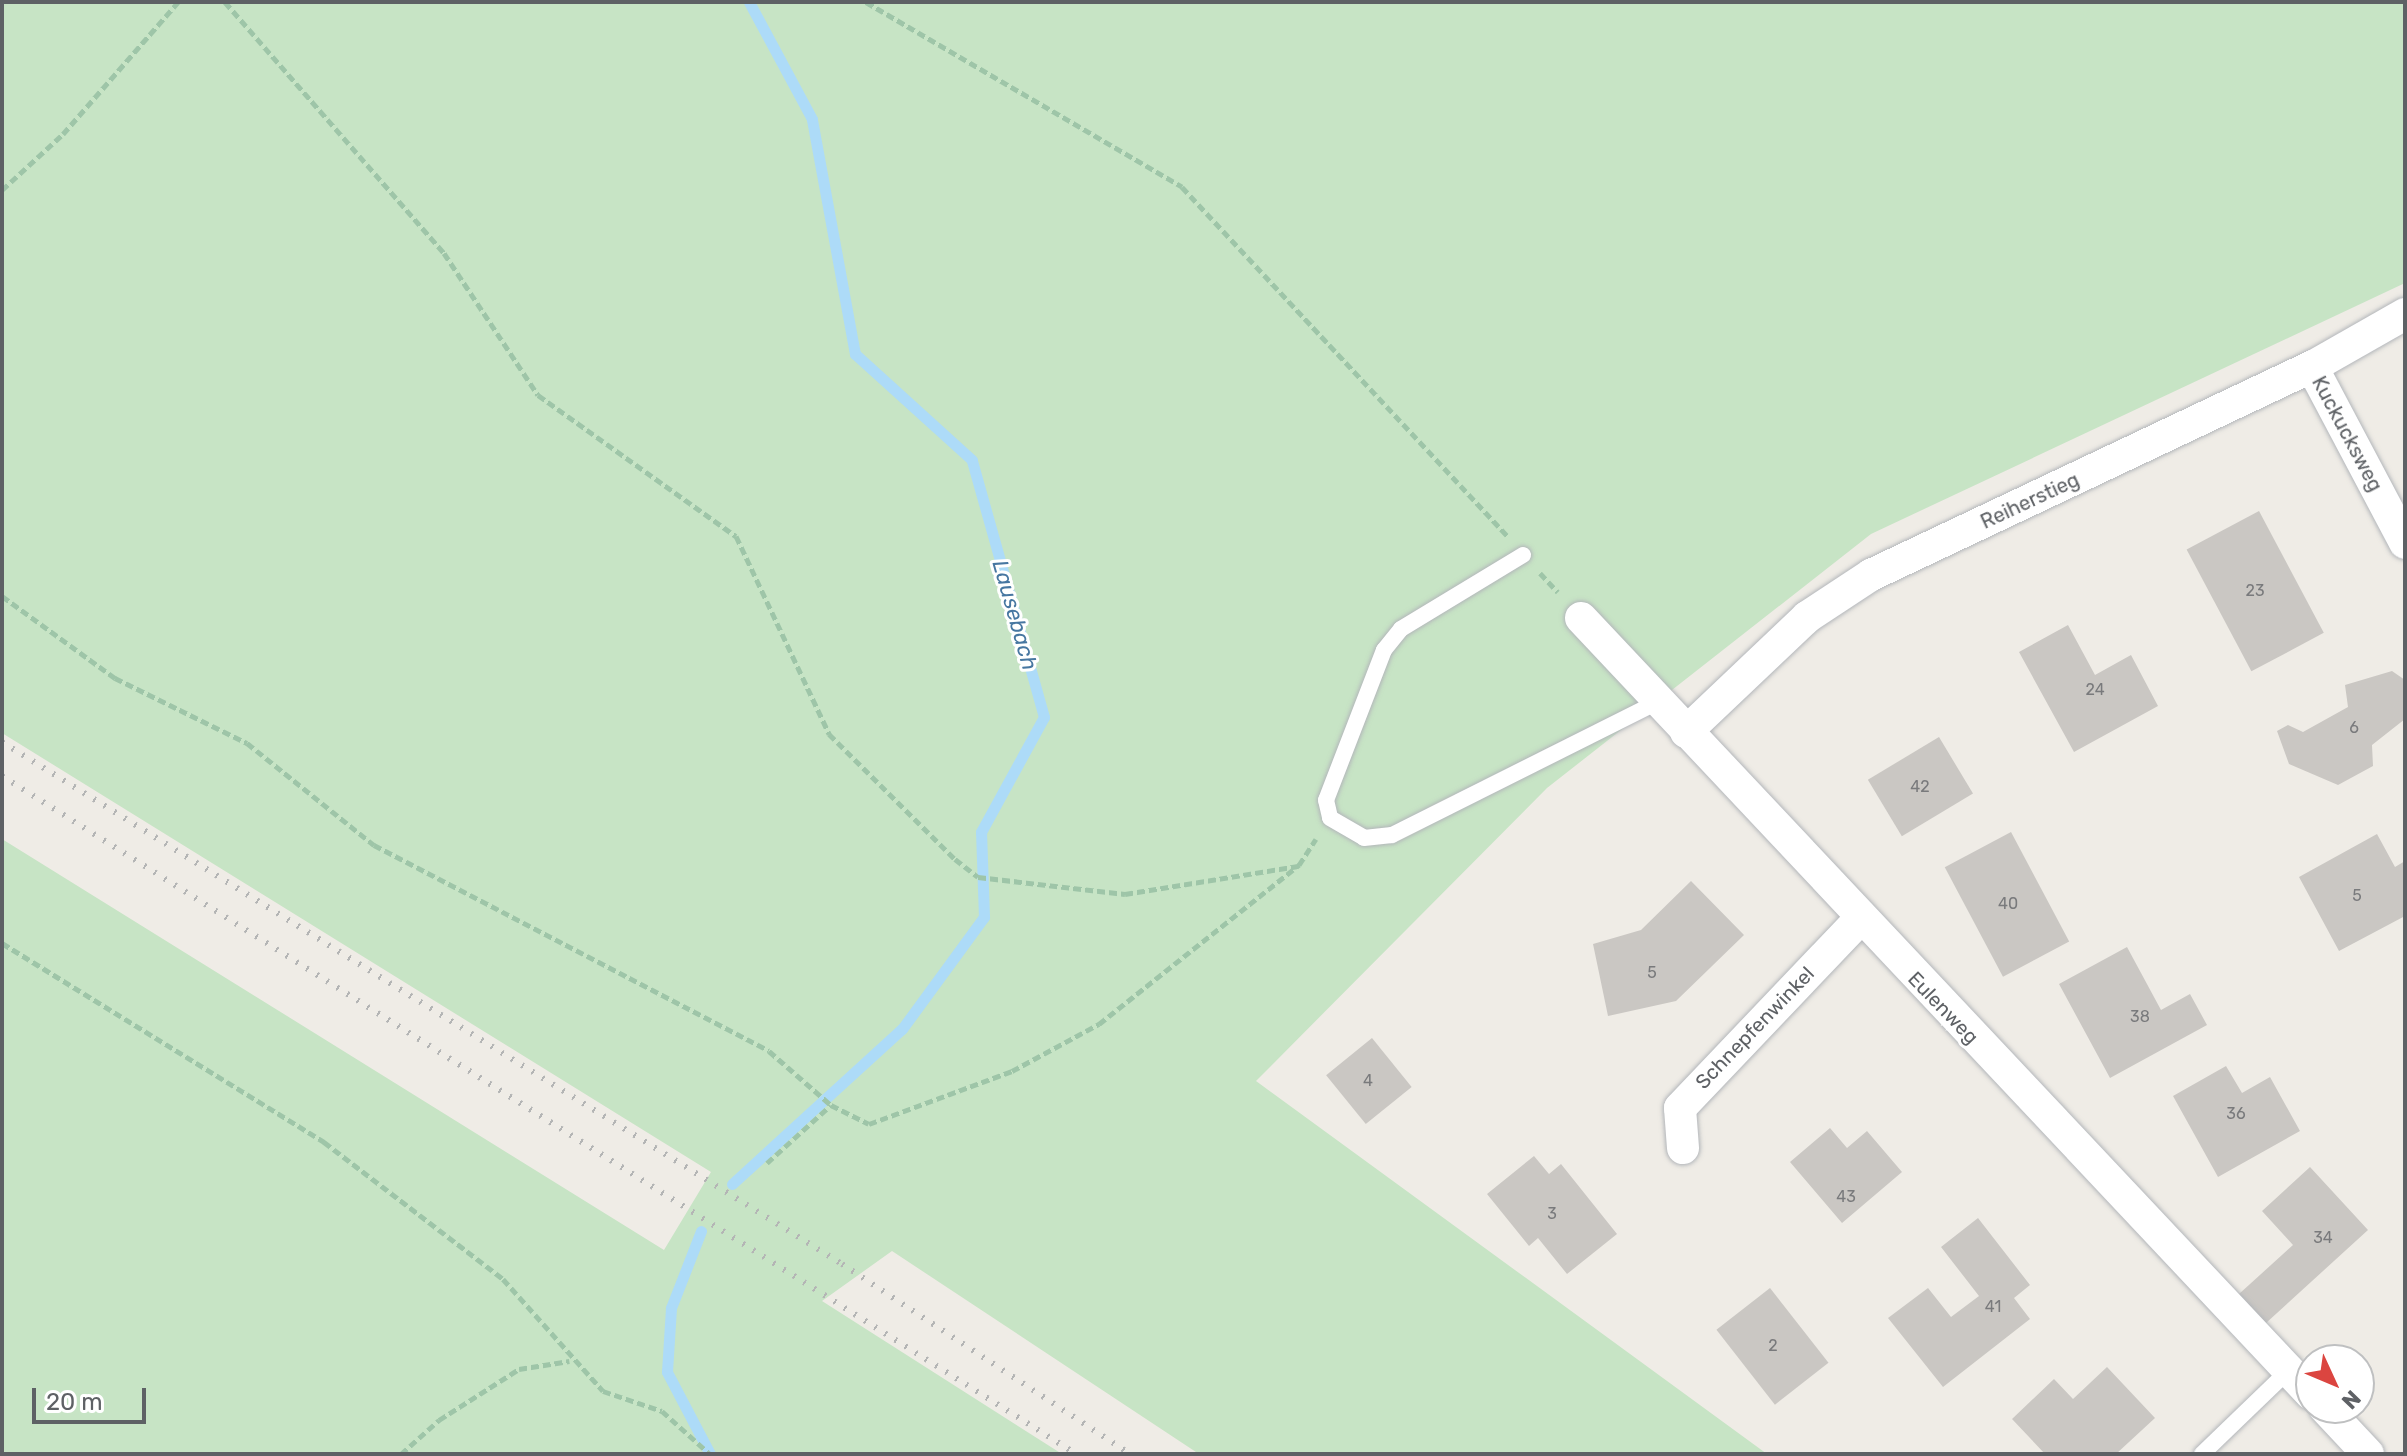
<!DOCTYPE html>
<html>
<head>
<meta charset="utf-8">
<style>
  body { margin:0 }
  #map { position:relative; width:2407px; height:1456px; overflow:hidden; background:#efece6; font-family:Rubik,sans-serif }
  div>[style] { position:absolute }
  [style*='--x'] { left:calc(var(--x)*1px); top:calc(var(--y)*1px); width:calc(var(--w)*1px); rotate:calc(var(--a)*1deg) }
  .green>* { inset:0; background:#c7e4c5 }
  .stream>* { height:11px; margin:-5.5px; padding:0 5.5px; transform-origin:5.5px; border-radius:5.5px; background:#addbf8 }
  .building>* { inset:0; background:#cac7c3; transform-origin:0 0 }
  .path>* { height:5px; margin-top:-2.5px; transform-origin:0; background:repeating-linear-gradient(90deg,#9ec5a8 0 8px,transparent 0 12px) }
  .roads { filter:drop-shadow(0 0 2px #b3b6ba) drop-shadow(0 0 2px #b3b6ba) }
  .lane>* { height:16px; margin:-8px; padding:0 8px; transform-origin:8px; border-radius:8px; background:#fff }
  .street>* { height:32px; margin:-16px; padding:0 16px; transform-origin:16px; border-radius:16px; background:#fff }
  .rail>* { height:6px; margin-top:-3px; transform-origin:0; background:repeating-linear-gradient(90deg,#b4b5b5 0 2px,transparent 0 12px) }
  span { translate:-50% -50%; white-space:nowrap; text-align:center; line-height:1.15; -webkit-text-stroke:6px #fff; paint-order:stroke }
  .number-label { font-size:16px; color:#797a7c }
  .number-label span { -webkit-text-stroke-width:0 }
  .street-label { font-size:20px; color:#5e6165 }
  .water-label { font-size:22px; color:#4777a1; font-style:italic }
  .frame { position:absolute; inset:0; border:4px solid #5e6165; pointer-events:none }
  .north { position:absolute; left:2295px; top:1344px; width:80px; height:80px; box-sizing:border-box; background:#fff; border:2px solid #bfc0c1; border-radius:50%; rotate:134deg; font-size:22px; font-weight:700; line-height:32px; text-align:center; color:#5e6165 }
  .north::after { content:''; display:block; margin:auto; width:28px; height:36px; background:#db4540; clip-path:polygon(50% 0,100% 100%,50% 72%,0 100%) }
  .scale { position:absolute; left:32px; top:1388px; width:114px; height:36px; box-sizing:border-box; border:4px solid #5e6165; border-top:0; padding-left:10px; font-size:24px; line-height:28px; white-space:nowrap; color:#5e6165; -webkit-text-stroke:6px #fff; paint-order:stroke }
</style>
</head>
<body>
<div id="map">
  <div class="green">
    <i style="clip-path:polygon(2px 2px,2405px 2px,2405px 283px,1871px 534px,1547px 788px,1256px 1081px,1767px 1454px,1199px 1454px,892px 1251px,822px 1301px,1062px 1454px,2px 1454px,2px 839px,664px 1250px,711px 1172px,2px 733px)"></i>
  </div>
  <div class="stream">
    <i style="--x:732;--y:1184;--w:230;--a:-42.4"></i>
    <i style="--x:902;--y:1029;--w:139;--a:-53.8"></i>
    <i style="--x:984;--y:917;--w:85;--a:-92"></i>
    <i style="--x:981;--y:832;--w:131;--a:-61.3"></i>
    <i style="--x:1044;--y:717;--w:267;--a:-105.7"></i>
    <i style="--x:972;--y:460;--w:158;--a:-137.8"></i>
    <i style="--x:855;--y:354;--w:239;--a:-100.4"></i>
    <i style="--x:812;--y:119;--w:133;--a:-118.3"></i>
    <i style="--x:701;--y:1231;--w:83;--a:111.3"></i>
    <i style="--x:671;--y:1308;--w:64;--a:93.6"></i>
    <i style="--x:667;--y:1372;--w:93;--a:62.3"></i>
  </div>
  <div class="building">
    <i style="left:2259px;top:511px;width:138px;height:82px;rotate:62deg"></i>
    <i style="clip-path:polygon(2068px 625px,2095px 675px,2131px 655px,2158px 706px,2074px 752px,2019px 652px)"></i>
    <i style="clip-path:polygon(2392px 671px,2405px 680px,2405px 719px,2372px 745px,2373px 766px,2338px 785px,2289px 764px,2277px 731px,2288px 725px,2303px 732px,2348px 707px,2345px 685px)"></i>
    <i style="left:1939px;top:737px;width:66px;height:83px;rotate:59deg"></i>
    <i style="left:2011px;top:832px;width:124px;height:75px;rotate:62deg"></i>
    <i style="clip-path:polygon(2377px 834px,2395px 867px,2405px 861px,2405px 916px,2339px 951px,2299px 877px)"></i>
    <i style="clip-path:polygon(1691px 881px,1744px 935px,1676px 1001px,1608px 1016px,1593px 944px,1641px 930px)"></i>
    <i style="clip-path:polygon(2127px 947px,2161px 1010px,2190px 994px,2207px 1025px,2110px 1078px,2059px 984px)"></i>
    <i style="left:1372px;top:1038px;width:63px;height:59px;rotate:51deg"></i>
    <i style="clip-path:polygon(2226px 1066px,2242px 1093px,2270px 1077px,2300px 1131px,2218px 1177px,2173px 1096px)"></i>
    <i style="clip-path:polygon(1830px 1128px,1847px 1148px,1867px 1131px,1902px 1172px,1842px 1223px,1790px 1162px)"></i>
    <i style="clip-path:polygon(1534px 1156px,1549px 1174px,1561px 1164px,1617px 1234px,1567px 1274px,1538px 1238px,1529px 1246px,1487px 1194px)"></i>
    <i style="clip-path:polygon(2310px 1167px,2368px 1230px,2266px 1323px,2239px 1294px,2293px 1245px,2262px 1211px)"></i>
    <i style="clip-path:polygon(1978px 1218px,2030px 1285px,2014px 1298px,2030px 1319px,1943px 1387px,1888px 1318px,1928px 1288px,1951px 1317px,1979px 1296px,1941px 1247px)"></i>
    <i style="left:1770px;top:1288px;width:95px;height:68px;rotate:52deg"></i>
    <i style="clip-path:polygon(2107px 1367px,2155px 1418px,2116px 1454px,2045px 1454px,2012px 1419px,2054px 1379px,2073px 1399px)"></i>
  </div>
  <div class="path">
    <i style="--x:225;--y:2;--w:333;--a:48.9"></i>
    <i style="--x:444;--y:253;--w:170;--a:56.5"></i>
    <i style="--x:538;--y:395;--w:243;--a:35.5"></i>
    <i style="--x:736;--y:536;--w:219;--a:64.8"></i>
    <i style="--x:829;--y:734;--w:177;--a:44.8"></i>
    <i style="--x:955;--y:859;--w:29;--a:38"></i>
    <i style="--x:978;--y:877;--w:148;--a:6.6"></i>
    <i style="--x:1125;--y:894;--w:174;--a:-9.2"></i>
    <i style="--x:866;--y:2;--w:366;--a:30.3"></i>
    <i style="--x:1182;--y:187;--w:477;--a:47"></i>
    <i style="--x:2;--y:190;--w:83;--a:-42.6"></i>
    <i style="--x:63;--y:134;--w:175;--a:-48.9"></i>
    <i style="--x:1540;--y:573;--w:26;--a:47"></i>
    <i style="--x:2;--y:596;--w:140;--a:36"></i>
    <i style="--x:115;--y:678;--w:147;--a:26.2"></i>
    <i style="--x:247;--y:743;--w:163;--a:38.8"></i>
    <i style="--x:374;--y:845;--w:445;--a:27.5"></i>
    <i style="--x:769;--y:1051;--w:82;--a:41.1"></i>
    <i style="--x:831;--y:1105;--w:42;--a:26.6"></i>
    <i style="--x:869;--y:1124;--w:153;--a:-20.3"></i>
    <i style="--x:1012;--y:1071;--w:99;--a:-28.4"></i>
    <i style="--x:1099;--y:1024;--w:256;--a:-38.5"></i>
    <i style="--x:1299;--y:865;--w:31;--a:-57"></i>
    <i style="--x:2;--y:943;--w:379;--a:31.7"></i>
    <i style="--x:324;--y:1142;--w:225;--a:37.4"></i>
    <i style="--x:503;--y:1279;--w:150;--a:48.2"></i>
    <i style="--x:603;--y:1391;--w:62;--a:18.7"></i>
    <i style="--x:662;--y:1411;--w:64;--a:41.9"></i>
    <i style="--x:767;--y:1163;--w:86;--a:-42.2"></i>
    <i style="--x:401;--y:1454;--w:51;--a:-41.8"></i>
    <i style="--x:439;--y:1420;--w:95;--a:-32.5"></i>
    <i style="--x:519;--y:1369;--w:51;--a:-9.1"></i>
  </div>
  <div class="roads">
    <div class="lane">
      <i style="--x:1523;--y:555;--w:143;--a:148.8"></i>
      <i style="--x:1401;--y:629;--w:27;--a:129"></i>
      <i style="--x:1384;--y:650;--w:161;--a:111.1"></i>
      <i style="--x:1326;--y:800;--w:18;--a:77"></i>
      <i style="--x:1330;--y:818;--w:39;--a:30"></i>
      <i style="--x:1364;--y:838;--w:28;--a:-6"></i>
      <i style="--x:1392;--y:835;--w:297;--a:-26.6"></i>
      <i style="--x:2202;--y:1454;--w:121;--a:-44"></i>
    </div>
    <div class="street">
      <i style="--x:2312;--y:367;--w:199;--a:62.1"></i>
      <i style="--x:1581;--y:618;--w:1065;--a:46.75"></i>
      <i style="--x:1686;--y:732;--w:167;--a:-43.5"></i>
      <i style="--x:1807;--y:617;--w:77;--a:-33.3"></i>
      <i style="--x:1871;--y:575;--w:488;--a:-25.3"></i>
      <i style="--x:2312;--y:367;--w:107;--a:-29.7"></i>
      <i style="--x:1683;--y:1148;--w:40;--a:-94.3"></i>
      <i style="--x:1680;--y:1108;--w:260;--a:-46.4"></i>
      <i style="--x:2325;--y:1408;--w:63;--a:46.9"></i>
    </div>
  </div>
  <div class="rail">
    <i style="--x:2;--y:742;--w:989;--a:31.86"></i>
    <i style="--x:842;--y:1264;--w:345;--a:33.4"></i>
    <i style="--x:2;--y:776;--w:1270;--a:32.26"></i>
  </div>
  <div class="number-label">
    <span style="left:2255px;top:591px">23</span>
    <span style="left:2095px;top:690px">24</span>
    <span style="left:2354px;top:728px">6</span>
    <span style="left:1920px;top:787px">42</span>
    <span style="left:2357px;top:896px">5</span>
    <span style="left:2008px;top:904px">40</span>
    <span style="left:1652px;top:973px">5</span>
    <span style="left:2140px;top:1017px">38</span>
    <span style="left:1368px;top:1081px">4</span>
    <span style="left:2236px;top:1114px">36</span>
    <span style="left:1846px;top:1197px">43</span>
    <span style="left:1552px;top:1214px">3</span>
    <span style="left:2323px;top:1238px">34</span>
    <span style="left:1993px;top:1307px">41</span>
    <span style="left:1773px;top:1346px">2</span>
  </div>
  <div class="street-label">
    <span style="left:2347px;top:434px;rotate:62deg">Kuckucksweg</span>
    <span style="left:2030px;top:501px;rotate:-25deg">Reiherstieg</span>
    <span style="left:1943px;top:1008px;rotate:46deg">Eulenweg</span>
    <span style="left:1755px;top:1028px;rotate:-46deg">Schnepfenwinkel</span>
  </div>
  <div class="water-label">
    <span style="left:1015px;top:615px;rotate:74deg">Lausebach</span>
  </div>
  <div class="frame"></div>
  <div class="north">N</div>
  <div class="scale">20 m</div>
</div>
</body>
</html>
